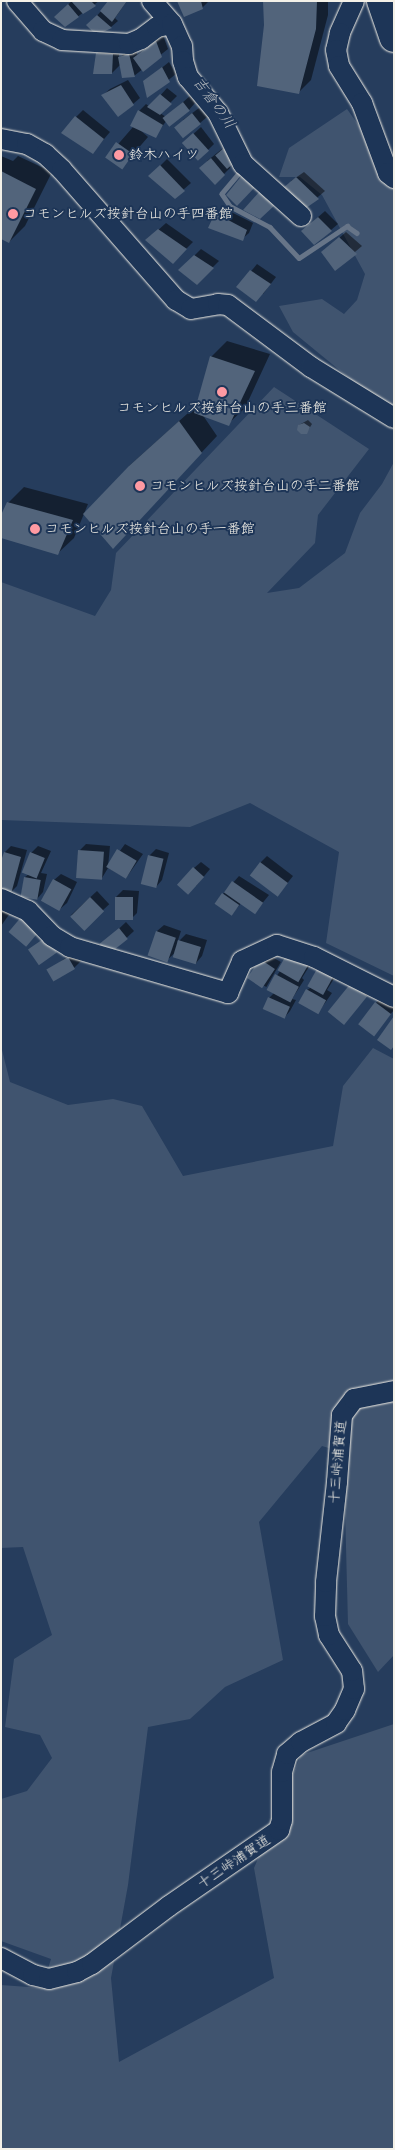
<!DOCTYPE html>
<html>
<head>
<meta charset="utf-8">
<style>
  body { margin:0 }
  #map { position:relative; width:395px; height:2150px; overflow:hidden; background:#263d5d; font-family:Sriracha,"Klee One",sans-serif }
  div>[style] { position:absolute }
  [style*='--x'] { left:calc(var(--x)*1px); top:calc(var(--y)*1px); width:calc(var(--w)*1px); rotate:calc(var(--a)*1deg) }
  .green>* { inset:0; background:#40546f }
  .shadow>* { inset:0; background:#0007; transform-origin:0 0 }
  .stream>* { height:4.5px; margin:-2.25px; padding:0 2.25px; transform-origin:2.25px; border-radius:2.25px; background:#677588 }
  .building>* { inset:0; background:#52647b; transform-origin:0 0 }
  .roads { filter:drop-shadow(0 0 1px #f4f1e8) drop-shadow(0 0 1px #f4f1e8) }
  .minor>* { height:20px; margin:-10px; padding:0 10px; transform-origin:10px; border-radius:10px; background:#1d3557 }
  .highway>* { height:28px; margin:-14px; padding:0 14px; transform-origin:14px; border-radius:14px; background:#1d3557 }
  .dots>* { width:14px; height:14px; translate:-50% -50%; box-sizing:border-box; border:2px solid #1d3557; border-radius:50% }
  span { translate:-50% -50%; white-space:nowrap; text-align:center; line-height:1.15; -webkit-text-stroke:4px #1d3557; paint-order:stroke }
  .poi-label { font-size:14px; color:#f4f1e8 }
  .left { translate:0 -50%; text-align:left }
  .street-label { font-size:14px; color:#f4f1e8 }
  .water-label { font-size:15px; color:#bcbfc2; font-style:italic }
  .frame { position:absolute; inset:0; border:2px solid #f4f1e8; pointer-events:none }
</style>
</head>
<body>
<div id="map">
  <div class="green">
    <i style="clip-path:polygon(347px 109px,394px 175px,394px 415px,293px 332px,279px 306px,322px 299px,344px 314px,357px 300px,365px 274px,322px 195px,300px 177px,279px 177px,289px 148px)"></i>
    <i style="clip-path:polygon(274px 387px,369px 449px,318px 515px,315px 543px,267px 593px,299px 588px,345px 553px,360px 513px,382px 484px,394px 462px,394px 976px,326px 943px,339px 852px,250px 803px,190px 827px,1px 820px,1px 582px,95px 616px,111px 590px,116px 553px)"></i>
    <i style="clip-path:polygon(1px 1046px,10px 1082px,68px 1105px,113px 1099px,142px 1106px,183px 1176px,333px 1146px,343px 1086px,373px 1048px,394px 1059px,394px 1655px,378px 1672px,348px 1624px,345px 1508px,332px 1449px,322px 1446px,259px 1522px,283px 1660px,225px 1687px,190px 1719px,148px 1727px,128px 1885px,111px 1978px,119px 2062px,274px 1978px,254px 1868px,301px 1755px,394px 1724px,394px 2149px,1px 2149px,1px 1985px,42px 1988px,51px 1959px,1px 1941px,1px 1799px,27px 1791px,52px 1758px,40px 1735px,5px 1727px,14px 1659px,52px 1635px,23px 1547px,1px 1548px)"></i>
  </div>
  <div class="shadow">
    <i style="clip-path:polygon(72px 1px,99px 1px,65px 26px,62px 10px)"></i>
    <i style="clip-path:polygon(110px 1px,127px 1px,115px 18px,118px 21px,111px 27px,94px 19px)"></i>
    <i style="clip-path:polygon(179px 1px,209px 1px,202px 8px)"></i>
    <i style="clip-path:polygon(265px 1px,328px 1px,328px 15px,311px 80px,298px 93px,266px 25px)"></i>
    <i style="clip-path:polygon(163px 35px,168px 49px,134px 76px,121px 64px,112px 73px,97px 54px,103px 47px,119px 48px,119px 59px,126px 51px,136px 48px,137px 55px)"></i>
    <i style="clip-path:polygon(169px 62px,176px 74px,148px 96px,144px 82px)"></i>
    <i style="clip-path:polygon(128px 80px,140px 98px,133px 104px,103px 95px,110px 89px)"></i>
    <i style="clip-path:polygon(167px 88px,177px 96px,160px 113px,166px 117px,190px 96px,195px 103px,189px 110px,167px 120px,155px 136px,139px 129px,148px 137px,123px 166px,107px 157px,133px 127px,139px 111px,146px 104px,150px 107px)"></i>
    <i style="clip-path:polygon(199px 108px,207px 117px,200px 123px,183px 120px)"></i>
    <i style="clip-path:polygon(83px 110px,110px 132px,93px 152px,76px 117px)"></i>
    <i style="clip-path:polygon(201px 127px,214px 144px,208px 150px,190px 137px)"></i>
    <i style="clip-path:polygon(232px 141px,230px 168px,215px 183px,207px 161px)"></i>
    <i style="clip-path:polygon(1px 156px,13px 161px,18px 156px,52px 172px,25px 226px,9px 242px,1px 238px)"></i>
    <i style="clip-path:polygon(167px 159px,191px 183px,175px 197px,150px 176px)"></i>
    <i style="clip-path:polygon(304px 172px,325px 191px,306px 207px,291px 181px)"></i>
    <i style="clip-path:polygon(223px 208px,253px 223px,249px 233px,242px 239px,216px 214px)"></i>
    <i style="clip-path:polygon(325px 211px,338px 224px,331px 230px,309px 225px)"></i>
    <i style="clip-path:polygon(166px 223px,193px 242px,173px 262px,147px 240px)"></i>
    <i style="clip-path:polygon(346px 232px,362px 246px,335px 269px,330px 246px)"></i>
    <i style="clip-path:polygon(201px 249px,219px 261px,197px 283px,180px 270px)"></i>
    <i style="clip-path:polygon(257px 264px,276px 277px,263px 294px,238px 287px)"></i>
    <i style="clip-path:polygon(227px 341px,270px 354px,245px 408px,228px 424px,202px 414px,217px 436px,128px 531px,129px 466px,197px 405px,211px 357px)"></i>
    <i style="clip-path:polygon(308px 420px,312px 424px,307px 432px,299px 425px)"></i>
    <i style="clip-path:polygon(24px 487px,88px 504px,74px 538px,57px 554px,8px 503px)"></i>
    <i style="clip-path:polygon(86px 844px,110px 846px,108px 867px,125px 844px,143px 854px,126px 878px,108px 868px,102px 878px,79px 851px)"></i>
    <i style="clip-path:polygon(11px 846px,27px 850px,17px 886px,11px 892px,5px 852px)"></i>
    <i style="clip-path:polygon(38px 846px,51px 851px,41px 873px,47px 874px,43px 892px,37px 899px,25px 877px,29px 874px,31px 853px)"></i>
    <i style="clip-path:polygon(156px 849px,169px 853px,162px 880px,156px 887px,149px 856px)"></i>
    <i style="clip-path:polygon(267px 856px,293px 876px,278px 895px,260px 863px)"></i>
    <i style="clip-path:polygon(201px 862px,210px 869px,196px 886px,194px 868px)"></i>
    <i style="clip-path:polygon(61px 874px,77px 882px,67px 903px,60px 909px,54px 880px)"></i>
    <i style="clip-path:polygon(239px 876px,269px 895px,256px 911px,242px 902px,232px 914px,223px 894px)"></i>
    <i style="clip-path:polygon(123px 890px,139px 891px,137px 913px,131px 919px,116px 897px)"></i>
    <i style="left:97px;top:891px;width:18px;height:35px;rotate:47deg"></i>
    <i style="clip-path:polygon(1px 901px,13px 909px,1px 926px)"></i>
    <i style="clip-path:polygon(126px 922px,134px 931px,109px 954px,108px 939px)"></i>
    <i style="clip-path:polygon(164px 925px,181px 931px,177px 943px,186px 934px,207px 940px,202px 956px,196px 963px,177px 951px,167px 960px,157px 931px)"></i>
    <i style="clip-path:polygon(75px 951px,81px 961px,74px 968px,49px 970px)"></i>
    <i style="left:267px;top:954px;width:16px;height:29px;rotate:30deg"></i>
    <i style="clip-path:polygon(315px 957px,302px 978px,304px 980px,292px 999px,296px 1000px,290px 1011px,284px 1018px,269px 998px,274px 993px,268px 989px,280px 971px)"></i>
    <i style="clip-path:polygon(340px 969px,327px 990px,332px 993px,318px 1013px,307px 990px)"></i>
    <i style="clip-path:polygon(352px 984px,373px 988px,344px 1024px)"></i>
    <i style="clip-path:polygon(382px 996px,394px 1005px,394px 1010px,380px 1027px,376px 1003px)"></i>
  </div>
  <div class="stream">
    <i style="--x:242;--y:170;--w:31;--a:130"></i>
    <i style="--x:222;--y:194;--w:14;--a:56"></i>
    <i style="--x:230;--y:206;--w:45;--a:27.7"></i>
    <i style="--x:270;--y:227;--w:42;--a:46.9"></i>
    <i style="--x:299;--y:258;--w:58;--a:-33.7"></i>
    <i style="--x:347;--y:226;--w:12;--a:35"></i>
  </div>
  <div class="building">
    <i style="clip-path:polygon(71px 1px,91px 1px,96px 6px,83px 14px)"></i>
    <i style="clip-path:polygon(108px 1px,127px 1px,112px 22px,100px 11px)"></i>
    <i style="clip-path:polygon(177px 1px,201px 1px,203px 9px,184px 17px)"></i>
    <i style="clip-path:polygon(263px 1px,317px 1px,316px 29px,299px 94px,257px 86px,264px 25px)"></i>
    <i style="clip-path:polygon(68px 4px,79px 17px,65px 27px,54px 17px)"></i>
    <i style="clip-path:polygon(97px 15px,112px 28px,96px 35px,86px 25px)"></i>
    <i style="clip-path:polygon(156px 41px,162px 57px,143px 72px,133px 58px)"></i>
    <i style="clip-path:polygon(96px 53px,113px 54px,112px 74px,93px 74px)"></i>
    <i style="clip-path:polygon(129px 54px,135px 77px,122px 78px,118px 57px)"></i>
    <i style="clip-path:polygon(162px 67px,170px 82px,147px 98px,143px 81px)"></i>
    <i style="clip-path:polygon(121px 85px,134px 105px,118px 117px,101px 95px)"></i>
    <i style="clip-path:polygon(160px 94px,172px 104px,160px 115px,147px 107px)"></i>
    <i style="left:183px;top:102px;width:11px;height:26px;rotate:52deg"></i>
    <i style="clip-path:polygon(138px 110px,163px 125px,156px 138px,130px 126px)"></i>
    <i style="left:192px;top:113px;width:14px;height:23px;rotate:51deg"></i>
    <i style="clip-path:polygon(75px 116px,104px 139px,93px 154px,61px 133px)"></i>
    <i style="left:193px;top:133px;width:24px;height:15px;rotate:48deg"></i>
    <i style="left:116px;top:142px;width:21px;height:19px;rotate:35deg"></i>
    <i style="left:225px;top:147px;width:18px;height:13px;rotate:49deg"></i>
    <i style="clip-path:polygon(211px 158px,225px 175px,215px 185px,199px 168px)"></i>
    <i style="clip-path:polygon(160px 165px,185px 191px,175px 199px,148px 176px)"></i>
    <i style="clip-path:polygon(1px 171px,36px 189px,9px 243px,1px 239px)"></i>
    <i style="clip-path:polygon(243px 174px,256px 186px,237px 206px,226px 195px)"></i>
    <i style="clip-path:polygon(296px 177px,319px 199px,306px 208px,283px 188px)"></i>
    <i style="clip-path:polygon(261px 190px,276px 204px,260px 219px,243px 210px)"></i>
    <i style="clip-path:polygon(215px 213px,247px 230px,243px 241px,208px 228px)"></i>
    <i style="clip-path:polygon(318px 217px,332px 231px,314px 245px,301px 231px)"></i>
    <i style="clip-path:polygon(158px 229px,187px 249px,173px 264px,145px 240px)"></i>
    <i style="clip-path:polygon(339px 237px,357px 254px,335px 271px,321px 252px)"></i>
    <i style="clip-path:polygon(194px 255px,214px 268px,197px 285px,178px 270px)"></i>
    <i style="clip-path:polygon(250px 270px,271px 284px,256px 302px,236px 287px)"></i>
    <i style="clip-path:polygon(210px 356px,255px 371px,229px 426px,194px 413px)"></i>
    <i style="clip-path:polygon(179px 421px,202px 453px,113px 549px,83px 514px,129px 466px)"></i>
    <i style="clip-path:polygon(304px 423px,310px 427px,307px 434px,301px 434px,297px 430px,298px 425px)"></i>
    <i style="clip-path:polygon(7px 502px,73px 520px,58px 555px,1px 538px,1px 515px)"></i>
    <i style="left:117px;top:849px;width:23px;height:21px;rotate:31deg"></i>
    <i style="left:78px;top:850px;width:26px;height:28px;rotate:4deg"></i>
    <i style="clip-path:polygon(4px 852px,21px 857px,11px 894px,1px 891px,1px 861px)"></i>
    <i style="left:30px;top:852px;width:16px;height:22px;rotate:22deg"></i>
    <i style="left:148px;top:855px;width:16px;height:30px;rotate:14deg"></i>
    <i style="left:260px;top:862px;width:35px;height:17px;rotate:37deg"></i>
    <i style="left:193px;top:867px;width:15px;height:24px;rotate:42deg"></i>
    <i style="left:24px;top:877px;width:17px;height:20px;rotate:10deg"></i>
    <i style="left:53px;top:879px;width:21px;height:25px;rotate:29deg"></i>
    <i style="left:232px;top:881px;width:38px;height:14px;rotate:35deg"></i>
    <i style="left:222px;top:893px;width:21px;height:13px;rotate:35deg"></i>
    <i style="left:90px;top:897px;width:20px;height:28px;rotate:45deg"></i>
    <i style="left:115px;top:897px;width:18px;height:23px"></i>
    <i style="left:22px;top:916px;width:23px;height:21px;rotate:40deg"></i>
    <i style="left:119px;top:928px;width:14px;height:25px;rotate:51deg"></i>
    <i style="left:156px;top:931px;width:21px;height:26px;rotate:19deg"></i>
    <i style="left:46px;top:937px;width:19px;height:22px;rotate:55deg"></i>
    <i style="left:178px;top:940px;width:24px;height:18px;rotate:17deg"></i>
    <i style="left:288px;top:952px;width:24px;height:21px;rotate:30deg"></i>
    <i style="left:68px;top:957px;width:14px;height:25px;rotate:60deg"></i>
    <i style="left:260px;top:959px;width:18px;height:23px;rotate:34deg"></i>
    <i style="left:318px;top:967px;width:18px;height:22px;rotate:29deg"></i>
    <i style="left:275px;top:974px;width:27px;height:18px;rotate:28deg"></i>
    <i style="left:351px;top:983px;width:21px;height:37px;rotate:39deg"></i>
    <i style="left:306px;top:989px;width:23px;height:16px;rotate:29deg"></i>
    <i style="left:268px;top:997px;width:24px;height:13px;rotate:24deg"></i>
    <i style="left:375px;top:1002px;width:20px;height:28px;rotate:37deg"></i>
    <i style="clip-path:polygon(394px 1016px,394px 1046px,391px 1050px,377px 1040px)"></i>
  </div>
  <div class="roads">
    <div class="minor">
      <i style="--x:17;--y:1;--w:40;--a:49"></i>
      <i style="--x:43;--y:31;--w:21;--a:25"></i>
      <i style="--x:62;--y:40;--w:67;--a:3.4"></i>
      <i style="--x:129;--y:44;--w:13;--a:-23"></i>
      <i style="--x:141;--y:39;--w:20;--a:-37"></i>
      <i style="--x:157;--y:27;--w:15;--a:-11"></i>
      <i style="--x:152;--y:1;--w:30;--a:49"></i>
      <i style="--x:172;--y:24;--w:24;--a:66"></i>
      <i style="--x:182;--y:46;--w:15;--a:86"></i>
      <i style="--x:183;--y:61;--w:17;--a:73"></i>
      <i style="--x:188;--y:77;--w:47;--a:50.2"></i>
      <i style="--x:218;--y:113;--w:57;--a:63.9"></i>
      <i style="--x:243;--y:164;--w:78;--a:41.9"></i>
      <i style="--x:354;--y:1;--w:35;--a:114"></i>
      <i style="--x:340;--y:33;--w:17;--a:103"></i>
      <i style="--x:336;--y:50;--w:16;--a:79"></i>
      <i style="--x:339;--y:66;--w:44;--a:58.1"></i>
      <i style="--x:362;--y:103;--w:75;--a:69.6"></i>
      <i style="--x:388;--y:173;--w:8;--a:40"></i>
      <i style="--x:1;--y:139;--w:26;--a:11"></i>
      <i style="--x:27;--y:144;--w:21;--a:29"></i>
      <i style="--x:45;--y:154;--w:23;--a:43"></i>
      <i style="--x:62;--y:170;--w:173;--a:48.8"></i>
      <i style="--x:176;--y:300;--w:17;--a:31"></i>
      <i style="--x:191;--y:309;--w:27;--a:-10"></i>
      <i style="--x:218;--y:304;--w:10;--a:6"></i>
      <i style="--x:228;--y:305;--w:104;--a:36.8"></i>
      <i style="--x:311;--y:367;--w:97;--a:31.6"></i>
      <i style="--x:1;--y:899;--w:30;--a:24"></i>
      <i style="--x:28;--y:911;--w:35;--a:46"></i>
      <i style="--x:52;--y:936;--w:21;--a:31"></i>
      <i style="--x:70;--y:947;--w:165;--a:16.2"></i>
      <i style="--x:228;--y:993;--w:35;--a:-66"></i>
      <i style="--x:242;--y:961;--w:38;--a:-25"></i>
      <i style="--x:277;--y:945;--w:39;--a:18"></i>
      <i style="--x:314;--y:957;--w:89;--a:26.6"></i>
      <i style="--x:1;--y:1958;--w:36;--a:28"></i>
      <i style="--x:33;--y:1975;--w:16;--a:14"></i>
      <i style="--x:49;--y:1979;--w:29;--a:-14"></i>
      <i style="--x:77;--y:1972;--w:17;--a:-28"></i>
      <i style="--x:92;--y:1964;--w:96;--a:-37"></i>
      <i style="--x:169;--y:1906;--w:134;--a:-34.6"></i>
      <i style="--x:279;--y:1830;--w:10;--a:-73"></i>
      <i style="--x:282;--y:1820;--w:48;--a:-90"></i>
      <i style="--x:282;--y:1772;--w:19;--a:-74"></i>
      <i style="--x:287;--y:1754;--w:18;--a:-41"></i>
      <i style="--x:301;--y:1742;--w:40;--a:-28"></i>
      <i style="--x:336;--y:1723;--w:16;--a:-55"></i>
      <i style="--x:345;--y:1710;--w:23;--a:-67"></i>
      <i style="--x:354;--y:1689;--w:18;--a:-96"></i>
      <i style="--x:352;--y:1671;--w:43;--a:-122.6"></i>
      <i style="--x:329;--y:1635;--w:19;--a:-102"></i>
      <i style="--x:325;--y:1616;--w:34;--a:-88"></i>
      <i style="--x:326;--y:1582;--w:101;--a:-83.7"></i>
      <i style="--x:337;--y:1482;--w:67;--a:-85.7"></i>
      <i style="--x:342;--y:1415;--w:20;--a:-53"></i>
      <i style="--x:354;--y:1399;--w:41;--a:-11.3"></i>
    </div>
    <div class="highway">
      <i style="--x:381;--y:1;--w:39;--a:71"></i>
    </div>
  </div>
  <div class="dots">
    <i style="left:119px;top:155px;background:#ff9aa2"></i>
    <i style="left:13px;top:214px;background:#ff9aa2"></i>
    <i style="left:222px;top:392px;background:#ff9aa2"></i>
    <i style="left:140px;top:486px;background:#ff9aa2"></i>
    <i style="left:35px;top:529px;background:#ff9aa2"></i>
  </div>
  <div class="poi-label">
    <span class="left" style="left:129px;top:155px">鈴木ハイツ</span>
    <span class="left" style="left:23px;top:214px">コモンヒルズ按針台山の手四番館</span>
    <span style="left:222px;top:408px">コモンヒルズ按針台山の手三番館</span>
    <span class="left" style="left:150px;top:486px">コモンヒルズ按針台山の手二番館</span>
    <span class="left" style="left:45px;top:529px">コモンヒルズ按針台山の手一番館</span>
  </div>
  <div class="street-label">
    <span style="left:338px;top:1462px;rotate:-85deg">十三峠浦賀道</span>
    <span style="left:234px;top:1862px;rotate:-34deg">十三峠浦賀道</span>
  </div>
  <div class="water-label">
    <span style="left:214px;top:103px;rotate:54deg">吉倉の川</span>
  </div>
  <div class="frame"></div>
</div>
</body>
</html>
